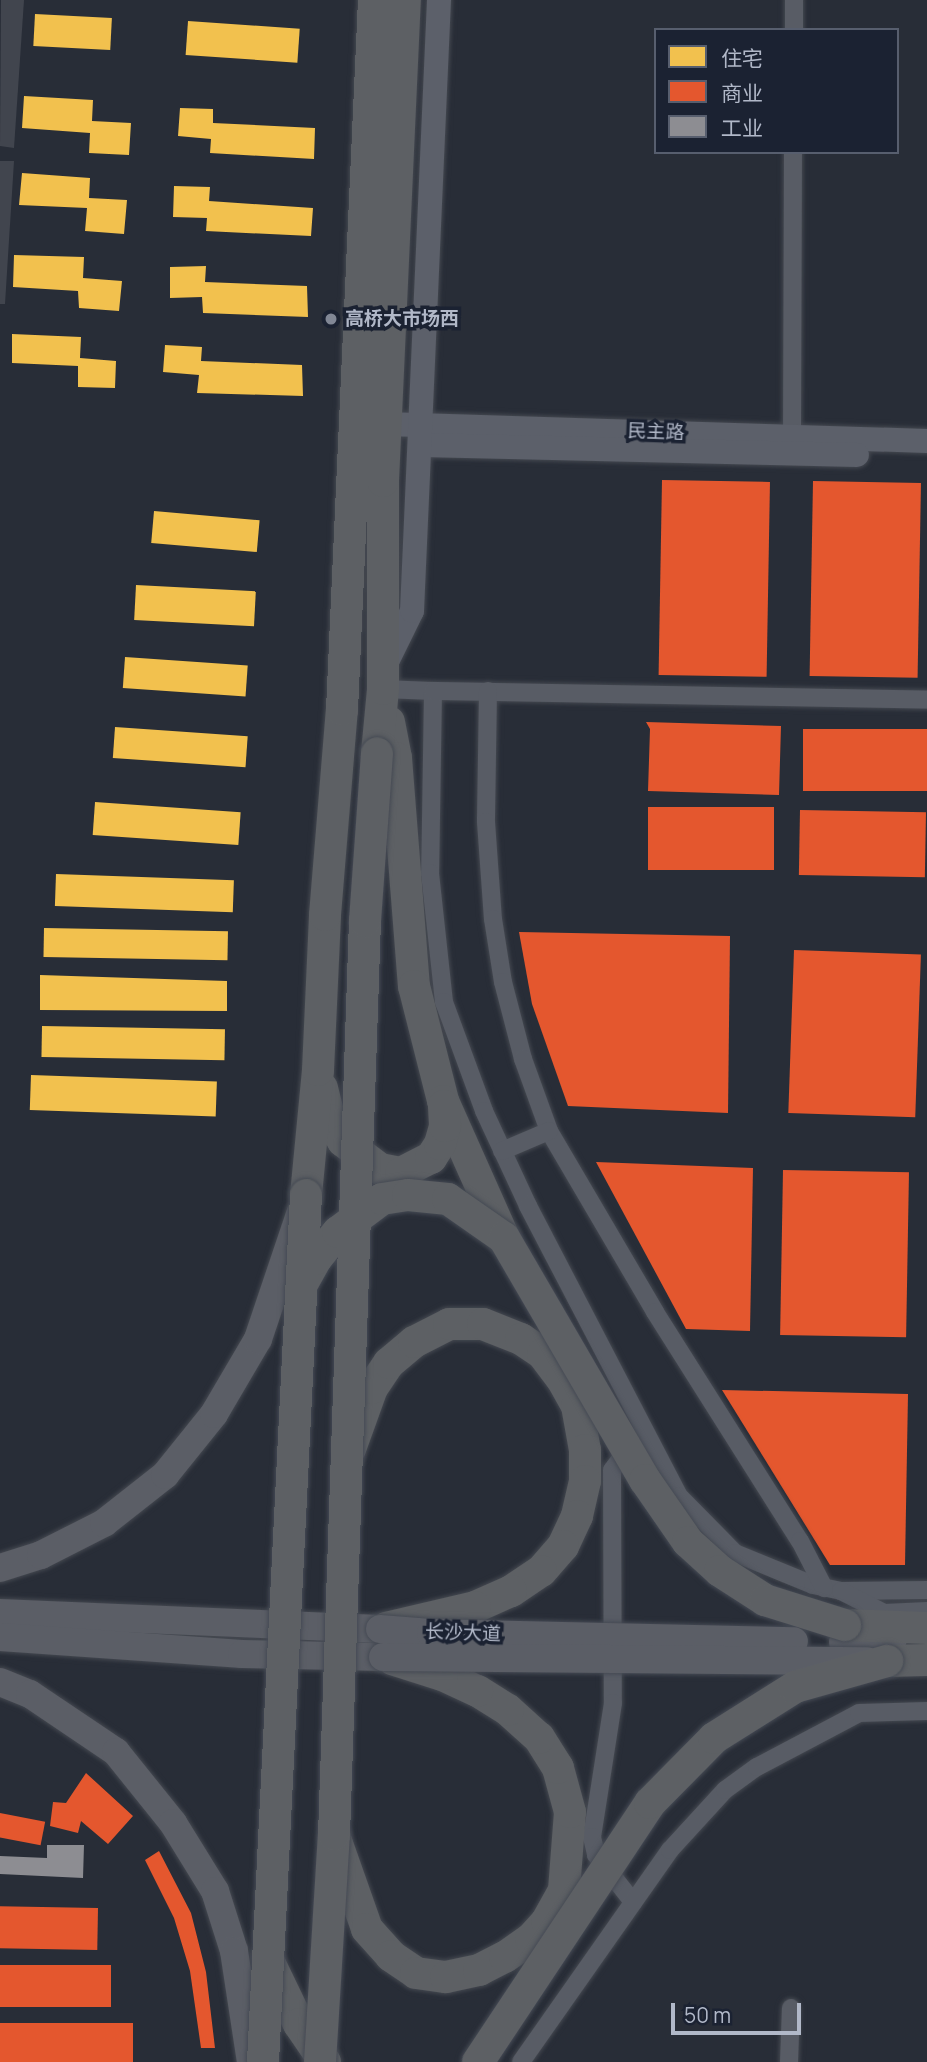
<!DOCTYPE html>
<html>
<head>
<meta charset="utf-8">
<style>
  body { margin:0 }
  #map { position:relative; width:927px; height:2062px; overflow:hidden; background:#282d37; font-family:Manrope,"Noto Sans SC",sans-serif }
  div>[style] { position:absolute }
  [style*='--x'] { left:calc(var(--x)*1px); top:calc(var(--y)*1px); width:calc(var(--w)*1px); rotate:calc(var(--a)*1deg) }
  .homes>* { inset:0; background:#f2c14e; transform-origin:0 0 }
  .shops>* { inset:0; background:#e4572e; transform-origin:0 0 }
  .industry>* { inset:0; background:#8d8d92 }
  .building>* { inset:0; background:#41454e }
  .roads { filter:drop-shadow(0 0 2px #444850) drop-shadow(0 0 2px #444850) }
  .street>* { height:18px; margin:-9px; padding:0 9px; transform-origin:9px; border-radius:9px; background:#585c65 }
  .secondary>* { height:24px; margin:-12px; padding:0 12px; transform-origin:12px; border-radius:12px; background:#5c606a }
  .primary>* { height:28px; margin:-14px; padding:0 14px; transform-origin:14px; border-radius:14px; background:#5b5e66 }
  .highway>* { height:32px; margin:-16px; padding:0 16px; transform-origin:16px; border-radius:16px; background:#5d6064 }
  .bridges { filter:drop-shadow(0 0 2px #454a54) drop-shadow(0 0 2px #454a54) }
  .primary-bridge>* { height:28px; margin:-14px; padding:0 14px; transform-origin:14px; border-radius:14px; background:#5b5e66 }
  .highway-bridge>* { height:32px; margin:-16px; padding:0 16px; transform-origin:16px; border-radius:16px; background:#5d6064 }
  .dots>* { width:19px; height:19px; translate:-50% -50%; box-sizing:border-box; border:4px solid #1b2232; border-radius:50% }
  span { translate:-50% -50%; white-space:nowrap; text-align:center; line-height:1.15; -webkit-text-stroke:7px #1b2232; paint-order:stroke }
  .poi-label { font-size:19px; color:#b1b8c8; font-weight:700 }
  .left { translate:0 -50%; text-align:left }
  .street-label { font-size:19px; color:#b1b8c8 }
  .legend { position:absolute; left:654px; top:28px; width:245px; height:126px; box-sizing:border-box; background:#1b2232; border:2px solid #575e6e; margin:0; padding:9px 12px; list-style:none; font-size:21px; color:#b1b8c8 }
  .legend li { display:flex; align-items:center; gap:14px; height:35px }
  .legend b { width:35px; border:2px solid #575e6e }
  .scale { position:absolute; left:671px; top:2003px; width:130px; height:32px; box-sizing:border-box; border:4px solid #b1b8c8; border-top:0; padding-left:9px; font-size:21px; line-height:24px; white-space:nowrap; color:#b1b8c8; -webkit-text-stroke:5px #1b2232; paint-order:stroke }
</style>
</head>
<body>
<div id="map">
  <div class="homes">
    <i style="left:35px;top:14px;width:77px;height:32px;rotate:3deg"></i>
    <i style="left:188px;top:21px;width:112px;height:34px;rotate:4deg"></i>
    <i style="clip-path:polygon(24px 96px,93px 100px,92px 121px,131px 123px,129px 155px,89px 153px,90px 133px,22px 128px)"></i>
    <i style="clip-path:polygon(180px 108px,213px 109px,213px 123px,315px 128px,314px 159px,210px 153px,211px 139px,178px 136px)"></i>
    <i style="clip-path:polygon(22px 173px,90px 178px,89px 198px,127px 200px,124px 234px,85px 231px,87px 208px,19px 205px)"></i>
    <i style="clip-path:polygon(174px 186px,210px 187px,209px 201px,313px 208px,311px 236px,206px 231px,207px 218px,173px 217px)"></i>
    <i style="clip-path:polygon(14px 255px,84px 257px,83px 278px,122px 281px,119px 311px,79px 308px,78px 291px,13px 287px)"></i>
    <i style="clip-path:polygon(206px 266px,205px 282px,307px 286px,308px 317px,203px 313px,202px 297px,170px 298px,170px 267px)"></i>
    <i style="clip-path:polygon(12px 334px,81px 337px,80px 358px,116px 361px,115px 388px,78px 387px,78px 366px,12px 363px)"></i>
    <i style="clip-path:polygon(165px 345px,202px 347px,201px 361px,302px 365px,303px 396px,197px 393px,199px 375px,163px 372px)"></i>
    <i style="left:154px;top:511px;width:106px;height:32px;rotate:5deg"></i>
    <i style="left:136px;top:585px;width:120px;height:35px;rotate:3deg"></i>
    <i style="left:125px;top:657px;width:123px;height:31px;rotate:4deg"></i>
    <i style="left:115px;top:727px;width:133px;height:31px;rotate:4deg"></i>
    <i style="left:95px;top:802px;width:146px;height:33px;rotate:4deg"></i>
    <i style="left:56px;top:874px;width:178px;height:32px;rotate:2deg"></i>
    <i style="left:44px;top:928px;width:184px;height:29px;rotate:1deg"></i>
    <i style="clip-path:polygon(40px 975px,227px 981px,227px 1011px,40px 1010px)"></i>
    <i style="left:42px;top:1026px;width:183px;height:31px;rotate:1deg"></i>
    <i style="left:31px;top:1075px;width:186px;height:35px;rotate:2deg"></i>
  </div>
  <div class="shops">
    <i style="left:662px;top:480px;width:108px;height:195px;rotate:1deg"></i>
    <i style="left:813px;top:481px;width:108px;height:195px;rotate:1deg"></i>
    <i style="clip-path:polygon(646px 722px,781px 726px,779px 795px,648px 791px,650px 729px)"></i>
    <i style="left:803px;top:729px;width:124px;height:62px"></i>
    <i style="left:648px;top:807px;width:126px;height:63px"></i>
    <i style="left:800px;top:810px;width:126px;height:65px;rotate:1deg"></i>
    <i style="clip-path:polygon(519px 932px,730px 936px,728px 1113px,568px 1106px,532px 1004px)"></i>
    <i style="left:794px;top:950px;width:127px;height:163px;rotate:2deg"></i>
    <i style="clip-path:polygon(596px 1162px,753px 1168px,750px 1331px,686px 1329px)"></i>
    <i style="left:783px;top:1170px;width:126px;height:165px;rotate:1deg"></i>
    <i style="clip-path:polygon(722px 1390px,908px 1394px,905px 1565px,830px 1565px)"></i>
    <i style="clip-path:polygon(86px 1773px,133px 1816px,108px 1844px,81px 1821px,78px 1833px,50px 1826px,53px 1802px,66px 1803px)"></i>
    <i style="left:0;top:1813px;width:46px;height:24px;rotate:11deg"></i>
    <i style="clip-path:polygon(159px 1851px,191px 1913px,206px 1972px,215px 2048px,201px 2048px,190px 1971px,174px 1918px,145px 1860px)"></i>
    <i style="left:98px;top:1908px;width:42px;height:98px;rotate:91deg"></i>
    <i style="left:0;top:1965px;width:111px;height:42px"></i>
    <i style="left:0;top:2023px;width:133px;height:39px"></i>
  </div>
  <div class="industry">
    <i style="clip-path:polygon(47px 1845px,84px 1845px,83px 1878px,0 1874px,0 1856px,47px 1858px)"></i>
  </div>
  <div class="building">
    <i style="clip-path:polygon(1px 0,24px 0,14px 148px,0 146px)"></i>
    <i style="clip-path:polygon(0 161px,14px 161px,5px 304px,0 304px)"></i>
  </div>
  <div class="roads">
    <div class="street">
      <i style="--x:794;--y:30;--w:30;--a:-90"></i>
      <i style="--x:792;--y:436;--w:284;--a:-89.8"></i>
      <i style="--x:383;--y:689;--w:50;--a:2.3"></i>
      <i style="--x:433;--y:691;--w:182;--a:90.9"></i>
      <i style="--x:430;--y:873;--w:130;--a:83.8"></i>
      <i style="--x:444;--y:1002;--w:116;--a:69.8"></i>
      <i style="--x:484;--y:1111;--w:105;--a:65.1"></i>
      <i style="--x:528;--y:1206;--w:327;--a:62.5"></i>
      <i style="--x:679;--y:1496;--w:80;--a:45.5"></i>
      <i style="--x:735;--y:1553;--w:84;--a:22.3"></i>
      <i style="--x:813;--y:1585;--w:29;--a:12"></i>
      <i style="--x:841;--y:1591;--w:86;--a:-0.7"></i>
      <i style="--x:433;--y:691;--w:494;--a:1"></i>
      <i style="--x:488;--y:691;--w:131;--a:90.9"></i>
      <i style="--x:486;--y:822;--w:97;--a:85.9"></i>
      <i style="--x:493;--y:919;--w:64;--a:81"></i>
      <i style="--x:503;--y:982;--w:80;--a:75.4"></i>
      <i style="--x:523;--y:1059;--w:77;--a:70.1"></i>
      <i style="--x:549;--y:1131;--w:210;--a:59.6"></i>
      <i style="--x:655;--y:1312;--w:271;--a:57.7"></i>
      <i style="--x:800;--y:1541;--w:53;--a:62.9"></i>
      <i style="--x:502;--y:1151;--w:51;--a:-23.1"></i>
      <i style="--x:631;--y:1445;--w:31;--a:127"></i>
      <i style="--x:612;--y:1470;--w:233;--a:89.8"></i>
      <i style="--x:613;--y:1703;--w:136;--a:98.9"></i>
      <i style="--x:592;--y:1837;--w:18;--a:77"></i>
      <i style="--x:596;--y:1855;--w:60;--a:51.8"></i>
      <i style="--x:841;--y:1591;--w:48;--a:27.1"></i>
      <i style="--x:884;--y:1613;--w:43;--a:-2.7"></i>
      <i style="--x:521;--y:2062;--w:259;--a:-54.9"></i>
      <i style="--x:670;--y:1850;--w:81;--a:-47.5"></i>
      <i style="--x:725;--y:1790;--w:39;--a:-36"></i>
      <i style="--x:757;--y:1767;--w:115;--a:-27.9"></i>
      <i style="--x:859;--y:1713;--w:68;--a:-1.7"></i>
      <i style="--x:789;--y:2062;--w:54;--a:-87.9"></i>
    </div>
    <div class="secondary">
      <i style="--x:386;--y:424;--w:541;--a:1.8"></i>
      <i style="--x:421;--y:445;--w:436;--a:1.3"></i>
      <i style="--x:385;--y:666;--w:61;--a:-63.9"></i>
      <i style="--x:412;--y:611;--w:612;--a:-87.47"></i>
    </div>
    <div class="primary">
      <i style="--x:0;--y:1568;--w:43;--a:-17.6"></i>
      <i style="--x:41;--y:1555;--w:71;--a:-26.9"></i>
      <i style="--x:104;--y:1523;--w:78;--a:-38.2"></i>
      <i style="--x:165;--y:1475;--w:78;--a:-51.2"></i>
      <i style="--x:214;--y:1414;--w:87;--a:-59.6"></i>
      <i style="--x:258;--y:1339;--w:132;--a:-71.4"></i>
      <i style="--x:0;--y:1613;--w:380;--a:2.4"></i>
      <i style="--x:0;--y:1637;--w:243;--a:4"></i>
      <i style="--x:242;--y:1654;--w:141;--a:1.2"></i>
      <i style="--x:843;--y:1642;--w:50;--a:-3.4"></i>
      <i style="--x:0;--y:1682;--w:32;--a:22"></i>
      <i style="--x:30;--y:1694;--w:104;--a:34"></i>
      <i style="--x:116;--y:1752;--w:91;--a:51.2"></i>
      <i style="--x:173;--y:1823;--w:80;--a:58.3"></i>
      <i style="--x:215;--y:1891;--w:63;--a:72.4"></i>
      <i style="--x:234;--y:1951;--w:112;--a:81.3"></i>
    </div>
    <div class="highway">
      <i style="--x:389;--y:722;--w:37;--a:79"></i>
      <i style="--x:396;--y:758;--w:229;--a:85.5"></i>
      <i style="--x:414;--y:986;--w:119;--a:75.8"></i>
      <i style="--x:443;--y:1101;--w:150;--a:66"></i>
      <i style="--x:377;--y:753;--w:64;--a:-84.6"></i>
      <i style="--x:383;--y:689;--w:208;--a:-90"></i>
      <i style="--x:383;--y:481;--w:482;--a:-87.4"></i>
      <i style="--x:322;--y:1088;--w:33;--a:76"></i>
      <i style="--x:330;--y:1120;--w:25;--a:58"></i>
      <i style="--x:343;--y:1141;--w:46;--a:37.1"></i>
      <i style="--x:380;--y:1169;--w:21;--a:11"></i>
      <i style="--x:401;--y:1173;--w:34;--a:-27"></i>
      <i style="--x:431;--y:1158;--w:17;--a:-57"></i>
      <i style="--x:440;--y:1144;--w:19;--a:-74"></i>
      <i style="--x:445;--y:1126;--w:20;--a:-93"></i>
      <i style="--x:306;--y:1195;--w:126;--a:-84.5"></i>
      <i style="--x:318;--y:1070;--w:155;--a:-87.4"></i>
      <i style="--x:325;--y:915;--w:206;--a:-85.3"></i>
      <i style="--x:342;--y:710;--w:711;--a:-87.42"></i>
      <i style="--x:350;--y:1449;--w:65;--a:-70.2"></i>
      <i style="--x:372;--y:1388;--w:30;--a:-56"></i>
      <i style="--x:389;--y:1363;--w:33;--a:-40"></i>
      <i style="--x:414;--y:1342;--w:39;--a:-27"></i>
      <i style="--x:449;--y:1324;--w:34;--a:0"></i>
      <i style="--x:483;--y:1324;--w:41;--a:21.5"></i>
      <i style="--x:521;--y:1339;--w:27;--a:34"></i>
      <i style="--x:543;--y:1354;--w:31;--a:53"></i>
      <i style="--x:562;--y:1379;--w:31;--a:61"></i>
      <i style="--x:577;--y:1406;--w:45;--a:79.7"></i>
      <i style="--x:585;--y:1450;--w:31;--a:90"></i>
      <i style="--x:585;--y:1481;--w:36;--a:103"></i>
      <i style="--x:577;--y:1516;--w:33;--a:115"></i>
      <i style="--x:563;--y:1546;--w:33;--a:131"></i>
      <i style="--x:541;--y:1571;--w:36;--a:146"></i>
      <i style="--x:511;--y:1591;--w:39;--a:156"></i>
      <i style="--x:475;--y:1607;--w:91;--a:166.7"></i>
      <i style="--x:845;--y:1625;--w:82;--a:2.1"></i>
      <i style="--x:887;--y:1661;--w:40;--a:-1.4"></i>
      <i style="--x:335;--y:1838;--w:96;--a:70.6"></i>
      <i style="--x:367;--y:1929;--w:36;--a:48"></i>
      <i style="--x:391;--y:1956;--w:30;--a:34"></i>
      <i style="--x:416;--y:1973;--w:30;--a:8"></i>
      <i style="--x:446;--y:1977;--w:34;--a:-12"></i>
      <i style="--x:479;--y:1970;--w:29;--a:-27"></i>
      <i style="--x:505;--y:1957;--w:32;--a:-35"></i>
      <i style="--x:531;--y:1939;--w:24;--a:-48"></i>
      <i style="--x:547;--y:1921;--w:35;--a:-61"></i>
      <i style="--x:564;--y:1890;--w:78;--a:-85.6"></i>
      <i style="--x:570;--y:1812;--w:46;--a:-105.3"></i>
      <i style="--x:558;--y:1768;--w:36;--a:-122"></i>
      <i style="--x:539;--y:1738;--w:42;--a:-137.9"></i>
      <i style="--x:508;--y:1710;--w:36;--a:-148"></i>
      <i style="--x:477;--y:1691;--w:38;--a:-155"></i>
      <i style="--x:442;--y:1675;--w:52;--a:-162.3"></i>
      <i style="--x:268;--y:1960;--w:71;--a:64.2"></i>
      <i style="--x:299;--y:2024;--w:46;--a:55.6"></i>
    </div>
  </div>
  <div class="bridges">
    <div class="primary-bridge">
      <i style="--x:380;--y:1629;--w:51;--a:4.5"></i>
      <i style="--x:431;--y:1633;--w:363;--a:1.3"></i>
      <i style="--x:383;--y:1657;--w:484;--a:0.5"></i>
    </div>
    <div class="highway-bridge">
      <i style="--x:302;--y:1284;--w:29;--a:-61"></i>
      <i style="--x:316;--y:1259;--w:35;--a:-51"></i>
      <i style="--x:338;--y:1232;--w:55;--a:-36.9"></i>
      <i style="--x:382;--y:1199;--w:26;--a:-9"></i>
      <i style="--x:408;--y:1195;--w:40;--a:5.7"></i>
      <i style="--x:448;--y:1199;--w:68;--a:34.9"></i>
      <i style="--x:504;--y:1238;--w:280;--a:59.8"></i>
      <i style="--x:645;--y:1480;--w:75;--a:55.3"></i>
      <i style="--x:688;--y:1542;--w:43;--a:42.2"></i>
      <i style="--x:720;--y:1571;--w:54;--a:32.8"></i>
      <i style="--x:765;--y:1600;--w:84;--a:17.4"></i>
      <i style="--x:263;--y:2062;--w:868;--a:-87.16"></i>
      <i style="--x:320;--y:2062;--w:227;--a:-86.5"></i>
      <i style="--x:334;--y:1835;--w:915;--a:-88.06"></i>
      <i style="--x:365;--y:921;--w:168;--a:-85.9"></i>
      <i style="--x:478;--y:2062;--w:311;--a:-56.4"></i>
      <i style="--x:650;--y:1803;--w:91;--a:-45.4"></i>
      <i style="--x:714;--y:1738;--w:96;--a:-32.2"></i>
      <i style="--x:795;--y:1687;--w:96;--a:-15.8"></i>
    </div>
  </div>
  <div class="dots">
    <i style="left:331px;top:319px;background:#818795"></i>
  </div>
  <div class="poi-label">
    <span class="left" style="left:345px;top:319px">高桥大市场西</span>
  </div>
  <div class="street-label">
    <span style="left:656px;top:432px;rotate:2deg">民主路</span>
    <span style="left:463px;top:1633px;rotate:2deg">长沙大道</span>
  </div>
  <ul class="legend">
  <li><b style="height:19px;background:#f2c14e"></b>住宅</li>
  <li><b style="height:19px;background:#e4572e"></b>商业</li>
  <li><b style="height:19px;background:#8d8d92"></b>工业</li>
  </ul>
  <div class="scale">50 m</div>
</div>
</body>
</html>
